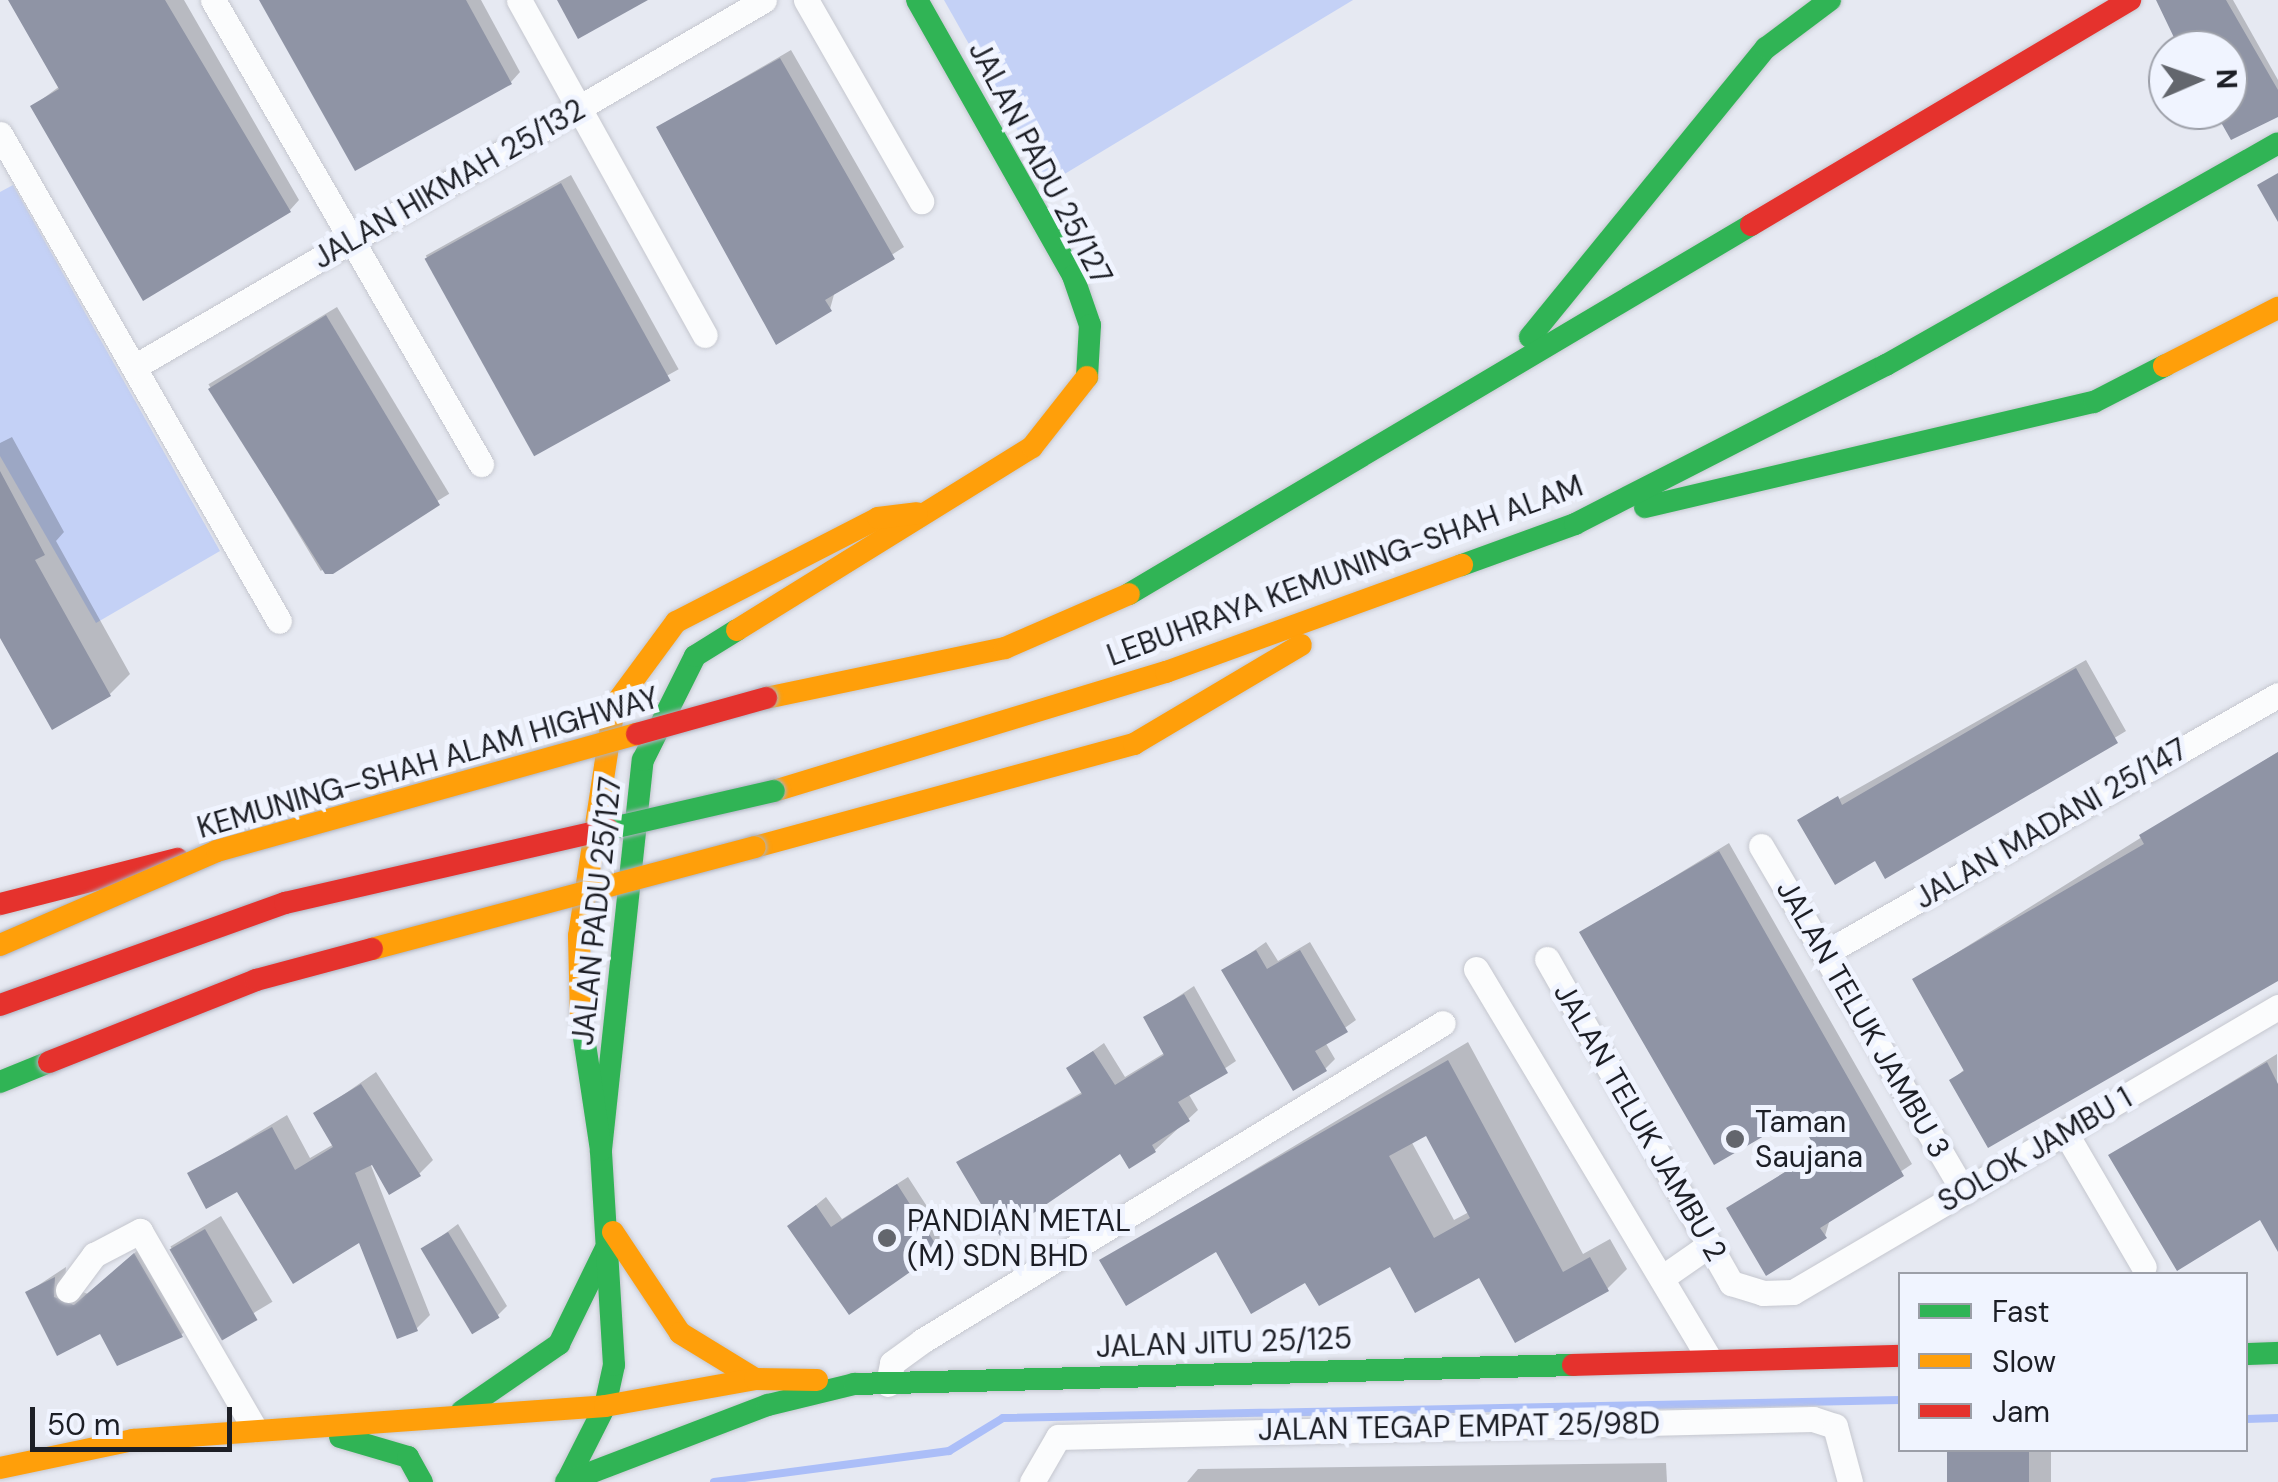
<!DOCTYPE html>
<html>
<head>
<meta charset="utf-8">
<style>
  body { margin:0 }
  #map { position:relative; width:2278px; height:1482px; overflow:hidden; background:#e6e9f2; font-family:"DM Sans",sans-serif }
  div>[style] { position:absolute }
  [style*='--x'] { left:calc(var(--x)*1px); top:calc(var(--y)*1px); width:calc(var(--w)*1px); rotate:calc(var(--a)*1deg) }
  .green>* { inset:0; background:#c4d1f6 }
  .shadow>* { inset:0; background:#0003; transform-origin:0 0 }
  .stream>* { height:8px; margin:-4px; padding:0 4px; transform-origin:4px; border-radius:4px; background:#abbef8 }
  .building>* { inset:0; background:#8f94a5; transform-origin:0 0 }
  .roads { filter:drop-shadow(0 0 2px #c5c7cf) drop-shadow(0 0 2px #c5c7cf) }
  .street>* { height:25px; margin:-12.5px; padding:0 12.5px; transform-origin:12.5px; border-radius:12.5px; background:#fbfcfd }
  .fast>* { height:22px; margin:-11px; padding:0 11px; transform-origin:11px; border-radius:11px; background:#30b455 }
  .slow>* { height:22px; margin:-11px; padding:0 11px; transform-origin:11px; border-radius:11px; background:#ff9f0a }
  .jam>* { height:22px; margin:-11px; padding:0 11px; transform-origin:11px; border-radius:11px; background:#e5322d }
  .bridges { filter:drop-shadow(0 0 2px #adb2bf) drop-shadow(0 0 2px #adb2bf) }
  .fast-bridge>* { height:22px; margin:-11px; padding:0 11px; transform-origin:11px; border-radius:11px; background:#30b455 }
  .slow-bridge>* { height:22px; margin:-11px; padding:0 11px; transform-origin:11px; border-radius:11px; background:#ff9f0a }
  .jam-bridge>* { height:22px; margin:-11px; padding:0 11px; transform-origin:11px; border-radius:11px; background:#e5322d }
  .dots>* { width:28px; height:28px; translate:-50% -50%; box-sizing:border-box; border:5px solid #f0f4ff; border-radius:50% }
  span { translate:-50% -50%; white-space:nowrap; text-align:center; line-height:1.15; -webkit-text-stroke:10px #f0f4ff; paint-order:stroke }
  .street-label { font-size:30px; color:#1d1f26 }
  .poi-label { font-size:30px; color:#1d1f26 }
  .left { translate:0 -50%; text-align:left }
  .legend { position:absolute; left:1898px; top:1272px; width:350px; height:180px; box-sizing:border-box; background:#f0f4ff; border:2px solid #9c9fa8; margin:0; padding:12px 18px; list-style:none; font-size:30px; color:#1d1f26 }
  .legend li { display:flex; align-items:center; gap:20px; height:50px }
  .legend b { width:50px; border:2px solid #9c9fa8 }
  .north { position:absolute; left:2148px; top:30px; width:100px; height:100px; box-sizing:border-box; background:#f0f4ff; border:2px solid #9c9fa8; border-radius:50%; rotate:88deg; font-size:28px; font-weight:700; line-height:40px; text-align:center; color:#1d1f26 }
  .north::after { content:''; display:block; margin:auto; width:35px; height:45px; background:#63666d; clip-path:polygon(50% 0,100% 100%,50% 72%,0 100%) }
  .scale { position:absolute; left:30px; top:1407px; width:202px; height:45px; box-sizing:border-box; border:5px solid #1d1f26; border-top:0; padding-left:12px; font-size:30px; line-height:35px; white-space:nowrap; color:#1d1f26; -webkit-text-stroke:8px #f0f4ff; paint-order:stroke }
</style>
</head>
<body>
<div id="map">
  <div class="green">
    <i style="clip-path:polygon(944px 0,1353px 0,1048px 184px)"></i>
    <i style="clip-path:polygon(13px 185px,220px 551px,96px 623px,0 456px,0 192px)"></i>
  </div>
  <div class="shadow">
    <i style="clip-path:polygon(10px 0,184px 0,299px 200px,290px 210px,33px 106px,60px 86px)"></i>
    <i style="clip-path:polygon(262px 0,481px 0,520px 72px,511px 82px)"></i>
    <i style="clip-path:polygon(2162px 0,2233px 0,2278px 80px,2278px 114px,2219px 110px,2228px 110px,2228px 50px,2188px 50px)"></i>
    <i style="clip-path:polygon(791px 50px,904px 247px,835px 291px,830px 309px,659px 127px)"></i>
    <i style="left:571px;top:175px;width:222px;height:166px;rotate:61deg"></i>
    <i style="left:337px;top:307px;width:218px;height:150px;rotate:59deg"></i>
    <i style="clip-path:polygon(12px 437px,64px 532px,56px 541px,130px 674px,110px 694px,0 633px,0 443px)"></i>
    <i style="clip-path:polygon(2086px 660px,2126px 731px,1886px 876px,1876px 858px,1800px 821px)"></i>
    <i style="clip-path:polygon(2278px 752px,2278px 978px,1952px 1080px,1966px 1068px,1915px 979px)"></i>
    <i style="clip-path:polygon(1729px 843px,1912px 1164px,1830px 1219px,1825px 1236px,1729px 1209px,1820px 1149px,1798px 1114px,1582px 933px)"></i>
    <i style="clip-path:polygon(1266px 942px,1278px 961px,1310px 942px,1356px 1020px,1325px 1042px,1335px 1059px,1325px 1069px,1225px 971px)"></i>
    <i style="clip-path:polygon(1194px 986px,1236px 1061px,1188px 1093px,1198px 1110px,1155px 1150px,959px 1163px,1084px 1091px,1069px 1068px,1104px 1043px,1125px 1077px,1166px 1052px,1146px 1018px)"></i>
    <i style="clip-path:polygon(evenodd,1468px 1042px,1583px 1254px,1610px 1239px,1627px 1269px,1607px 1289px,1391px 1263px,1306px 1279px,1217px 1249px,1102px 1261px,1468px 1042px,1427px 1133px,1469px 1212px,1454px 1220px,1411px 1141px,1427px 1133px)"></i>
    <i style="clip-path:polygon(2277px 1054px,2278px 1247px,2261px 1217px,2111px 1156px)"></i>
    <i style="clip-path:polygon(376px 1072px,433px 1160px,419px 1174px,370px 1163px,430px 1315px,416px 1329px,360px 1239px,190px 1174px,287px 1115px,310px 1158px,334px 1144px,316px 1114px)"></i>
    <i style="clip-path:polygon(908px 1177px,948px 1239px,938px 1249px,790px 1226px,826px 1197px,842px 1219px)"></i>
    <i style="left:221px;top:1216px;width:100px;height:59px;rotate:59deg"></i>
    <i style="clip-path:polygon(458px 1224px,507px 1306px,497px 1316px,424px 1249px)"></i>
    <i style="clip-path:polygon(147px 1242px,194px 1323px,181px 1335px,28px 1292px,66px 1267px,65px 1285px,88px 1294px)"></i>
    <i style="left:1950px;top:1450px;width:101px;height:32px"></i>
    <i style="clip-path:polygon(1666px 1463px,1667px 1482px,1187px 1482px,1198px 1469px)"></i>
  </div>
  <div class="stream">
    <i style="--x:2246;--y:1419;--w:32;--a:-2"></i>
    <i style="--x:714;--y:1482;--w:237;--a:-7.5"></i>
    <i style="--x:949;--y:1451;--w:63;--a:-31.4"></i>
    <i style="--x:1003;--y:1418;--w:897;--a:-1.15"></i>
  </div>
  <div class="building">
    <i style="clip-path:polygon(8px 0,165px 0,291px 212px,143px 301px,30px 106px,59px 89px)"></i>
    <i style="clip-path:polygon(259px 0,466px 0,512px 84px,355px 171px)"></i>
    <i style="clip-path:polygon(557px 0,648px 0,578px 39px)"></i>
    <i style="clip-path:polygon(2156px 0,2226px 0,2278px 90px,2278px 117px,2231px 140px,2214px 110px,2228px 110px,2228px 50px,2180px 50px)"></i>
    <i style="clip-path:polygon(780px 58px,895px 259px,825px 300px,832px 311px,776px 345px,656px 127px)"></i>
    <i style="clip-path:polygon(2278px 173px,2278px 222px,2257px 185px)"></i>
    <i style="left:561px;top:183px;width:226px;height:156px;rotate:61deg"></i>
    <i style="clip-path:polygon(326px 315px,440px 505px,333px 574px,325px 574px,208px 389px)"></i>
    <i style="clip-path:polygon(0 471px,45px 555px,35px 560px,111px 696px,52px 730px,0 638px)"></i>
    <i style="clip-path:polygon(2076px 668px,2118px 743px,1885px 879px,1875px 861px,1835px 885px,1797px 820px,1838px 796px,1842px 805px)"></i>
    <i style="clip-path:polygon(2278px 752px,2278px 981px,1988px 1148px,1949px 1080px,1964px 1071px,1912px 979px,2144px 844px,2139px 835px)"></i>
    <i style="clip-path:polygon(1719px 851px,1904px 1176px,1820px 1228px,1827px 1238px,1766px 1276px,1726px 1208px,1818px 1152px,1797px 1117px,1714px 1165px,1579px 932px)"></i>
    <i style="clip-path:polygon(1256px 950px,1267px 969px,1300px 950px,1348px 1032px,1315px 1051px,1327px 1071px,1293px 1091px,1221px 970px)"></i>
    <i style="clip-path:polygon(1184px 994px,1228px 1073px,1178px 1102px,1190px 1121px,1152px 1145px,1156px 1152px,1129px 1169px,1120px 1154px,1000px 1236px,956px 1162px,1082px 1094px,1066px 1068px,1093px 1051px,1115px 1085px,1164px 1055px,1143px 1017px)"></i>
    <i style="clip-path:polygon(evenodd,1448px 1060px,1563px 1272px,1590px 1257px,1609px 1291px,1515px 1343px,1479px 1278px,1415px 1313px,1390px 1267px,1319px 1306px,1305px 1283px,1251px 1314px,1216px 1252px,1126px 1306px,1099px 1260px,1448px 1060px,1426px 1136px,1470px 1218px,1434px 1238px,1389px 1156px,1426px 1136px)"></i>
    <i style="clip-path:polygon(2267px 1062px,2278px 1084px,2278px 1252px,2260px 1220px,2177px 1271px,2108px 1155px)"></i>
    <i style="clip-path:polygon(361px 1084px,421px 1176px,389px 1195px,372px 1165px,355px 1173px,418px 1331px,397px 1339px,359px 1243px,293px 1284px,237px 1192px,206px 1209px,187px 1173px,272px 1127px,295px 1170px,333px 1147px,313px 1113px)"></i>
    <i style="clip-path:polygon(897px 1184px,940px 1251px,849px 1315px,787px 1226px,816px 1205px,831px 1227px)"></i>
    <i style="left:205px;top:1229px;width:105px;height:41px;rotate:60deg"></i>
    <i style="left:448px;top:1232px;width:100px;height:32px;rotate:59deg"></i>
    <i style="clip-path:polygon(134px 1253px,183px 1337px,117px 1366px,100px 1334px,57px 1356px,25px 1292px,55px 1277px,54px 1297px,74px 1305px)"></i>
    <i style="left:1947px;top:1450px;width:82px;height:32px"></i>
  </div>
  <div class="roads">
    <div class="street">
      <i style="--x:213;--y:0;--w:536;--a:59.99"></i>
      <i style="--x:519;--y:0;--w:383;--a:61"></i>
      <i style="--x:806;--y:0;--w:232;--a:60.2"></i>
      <i style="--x:0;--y:134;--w:561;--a:60.19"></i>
      <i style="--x:134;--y:367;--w:729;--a:-30.22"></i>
      <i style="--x:1761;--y:846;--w:401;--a:59.6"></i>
      <i style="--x:1825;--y:953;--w:521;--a:-29.66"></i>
      <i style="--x:1547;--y:959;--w:373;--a:60.4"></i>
      <i style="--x:1731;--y:1283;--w:34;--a:17"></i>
      <i style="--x:1763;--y:1293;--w:30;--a:-2"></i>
      <i style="--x:1793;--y:1292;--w:563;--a:-30.44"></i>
      <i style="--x:1476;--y:969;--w:452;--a:59.1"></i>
      <i style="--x:2065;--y:1132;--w:156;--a:59.7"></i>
      <i style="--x:1663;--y:1277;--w:56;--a:-34.8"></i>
      <i style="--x:68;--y:1290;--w:44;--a:-53.4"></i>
      <i style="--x:94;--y:1255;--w:52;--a:-27.6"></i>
      <i style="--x:140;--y:1231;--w:229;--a:59.9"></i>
      <i style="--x:888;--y:1384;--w:21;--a:-79"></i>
      <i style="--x:892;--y:1363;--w:37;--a:-36"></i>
      <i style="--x:922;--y:1341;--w:610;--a:-31.4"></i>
      <i style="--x:1032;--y:1482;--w:52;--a:-60"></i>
      <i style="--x:1058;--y:1437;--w:755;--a:-1.37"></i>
      <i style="--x:1813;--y:1419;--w:23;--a:18"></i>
      <i style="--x:1835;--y:1426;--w:58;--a:75"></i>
    </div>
    <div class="fast">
      <i style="--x:917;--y:0;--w:317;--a:60.5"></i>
      <i style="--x:1073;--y:276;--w:52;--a:70.9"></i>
      <i style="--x:1090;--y:325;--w:52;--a:93.3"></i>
      <i style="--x:1530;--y:337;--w:373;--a:-50.8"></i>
      <i style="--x:1766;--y:48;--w:80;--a:-36.9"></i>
      <i style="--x:1645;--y:507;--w:461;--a:-13.2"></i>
      <i style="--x:2094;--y:402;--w:79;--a:-27.2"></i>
      <i style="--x:1462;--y:565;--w:120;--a:-19.9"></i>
      <i style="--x:1575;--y:524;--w:349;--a:-27.1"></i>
      <i style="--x:1886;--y:365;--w:450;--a:-29.5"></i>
      <i style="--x:1129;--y:594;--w:723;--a:-30.68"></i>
      <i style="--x:0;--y:1082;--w:53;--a:-22.2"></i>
      <i style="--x:601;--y:1150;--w:392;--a:-83.9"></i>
      <i style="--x:643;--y:760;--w:116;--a:-63.4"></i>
      <i style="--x:695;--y:656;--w:49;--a:-31.8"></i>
      <i style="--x:2246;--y:1354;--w:32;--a:-2"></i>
      <i style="--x:462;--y:1411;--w:118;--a:-34.6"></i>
      <i style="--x:559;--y:1344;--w:105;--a:-63.9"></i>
      <i style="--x:340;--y:1437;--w:71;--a:16.4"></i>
      <i style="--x:408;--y:1457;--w:29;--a:61"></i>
      <i style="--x:567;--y:1481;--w:84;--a:-63.1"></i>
      <i style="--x:605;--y:1406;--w:42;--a:-77.6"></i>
      <i style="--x:614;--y:1365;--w:215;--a:-93.5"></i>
      <i style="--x:601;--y:1150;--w:134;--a:-98.6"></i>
      <i style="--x:566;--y:1482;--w:216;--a:-20.9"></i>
      <i style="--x:768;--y:1405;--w:89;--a:-13.7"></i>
      <i style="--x:854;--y:1384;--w:719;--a:-1.51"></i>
    </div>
    <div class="slow">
      <i style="--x:2164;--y:366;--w:128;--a:-27"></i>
      <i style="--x:737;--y:630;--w:347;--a:-31.8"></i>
      <i style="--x:1032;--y:447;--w:89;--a:-51.8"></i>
      <i style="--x:766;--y:698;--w:244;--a:-11.8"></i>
      <i style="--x:1005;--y:648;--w:135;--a:-23.5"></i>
      <i style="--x:774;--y:791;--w:410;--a:-16.9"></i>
      <i style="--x:1166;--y:672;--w:315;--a:-19.9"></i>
      <i style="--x:755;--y:847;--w:393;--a:-15.2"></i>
      <i style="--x:1134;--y:744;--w:194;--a:-30.7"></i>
      <i style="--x:581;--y:1018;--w:82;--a:-91.4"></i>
      <i style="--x:579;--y:936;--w:233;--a:-81.3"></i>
      <i style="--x:614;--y:706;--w:104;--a:-53.6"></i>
      <i style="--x:676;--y:622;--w:227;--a:-27.2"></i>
      <i style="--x:878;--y:518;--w:39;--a:-7"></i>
      <i style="--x:613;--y:1232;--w:121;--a:56.4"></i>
      <i style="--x:680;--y:1333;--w:88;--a:31.5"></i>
      <i style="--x:0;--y:1468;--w:136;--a:-11.9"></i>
      <i style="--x:133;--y:1440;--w:473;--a:-4.1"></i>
      <i style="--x:605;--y:1406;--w:152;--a:-10.2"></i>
      <i style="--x:755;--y:1379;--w:62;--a:0.9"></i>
    </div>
    <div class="jam">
      <i style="--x:1751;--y:225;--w:441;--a:-30.7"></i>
      <i style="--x:0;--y:904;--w:183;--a:-14.3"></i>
      <i style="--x:1573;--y:1365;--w:327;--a:-1.6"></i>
    </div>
  </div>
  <div class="bridges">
    <div class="fast-bridge">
      <i style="--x:608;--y:829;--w:170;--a:-12.9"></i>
    </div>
    <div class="slow-bridge">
      <i style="--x:0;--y:945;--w:236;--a:-23.4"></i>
      <i style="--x:217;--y:851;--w:436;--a:-15.6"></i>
      <i style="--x:372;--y:949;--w:396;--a:-14.9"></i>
    </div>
    <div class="jam-bridge">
      <i style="--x:637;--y:734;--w:134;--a:-15.6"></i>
      <i style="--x:0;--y:1005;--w:303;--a:-19.7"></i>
      <i style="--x:285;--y:903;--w:331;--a:-12.9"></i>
      <i style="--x:49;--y:1062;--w:223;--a:-21.6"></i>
      <i style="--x:256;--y:980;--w:120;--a:-15"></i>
    </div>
  </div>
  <div class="dots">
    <i style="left:1735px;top:1139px;background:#63666d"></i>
    <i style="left:887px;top:1238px;background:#63666d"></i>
  </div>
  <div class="street-label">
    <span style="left:1040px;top:163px;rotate:62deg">JALAN PADU 25/127</span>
    <span style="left:449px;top:184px;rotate:-30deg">JALAN HIKMAH 25/132</span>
    <span style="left:1345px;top:571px;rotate:-20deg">LEBUHRAYA KEMUNING-SHAH ALAM</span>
    <span style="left:428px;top:763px;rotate:-16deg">KEMUNING–SHAH ALAM HIGHWAY</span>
    <span style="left:2051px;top:824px;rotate:-30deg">JALAN MADANI 25/147</span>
    <span style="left:597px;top:911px;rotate:-84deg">JALAN PADU 25/127</span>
    <span style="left:1863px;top:1019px;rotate:60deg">JALAN TELUK JAMBU 3</span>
    <span style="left:1640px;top:1122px;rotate:60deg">JALAN TELUK JAMBU 2</span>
    <span style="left:2035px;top:1150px;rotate:-30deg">SOLOK JAMBU 1</span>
    <span style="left:1224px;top:1343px;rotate:-2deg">JALAN JITU 25/125</span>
    <span style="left:1459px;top:1427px;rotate:-1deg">JALAN TEGAP EMPAT 25/98D</span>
  </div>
  <div class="poi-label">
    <span class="left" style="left:1755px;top:1139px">Taman<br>Saujana</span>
    <span class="left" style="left:907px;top:1238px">PANDIAN METAL<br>(M) SDN BHD</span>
  </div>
  <ul class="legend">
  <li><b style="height:12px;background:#30b455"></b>Fast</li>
  <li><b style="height:12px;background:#ff9f0a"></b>Slow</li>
  <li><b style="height:12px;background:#e5322d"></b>Jam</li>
  </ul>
  <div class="north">N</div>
  <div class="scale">50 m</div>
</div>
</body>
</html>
